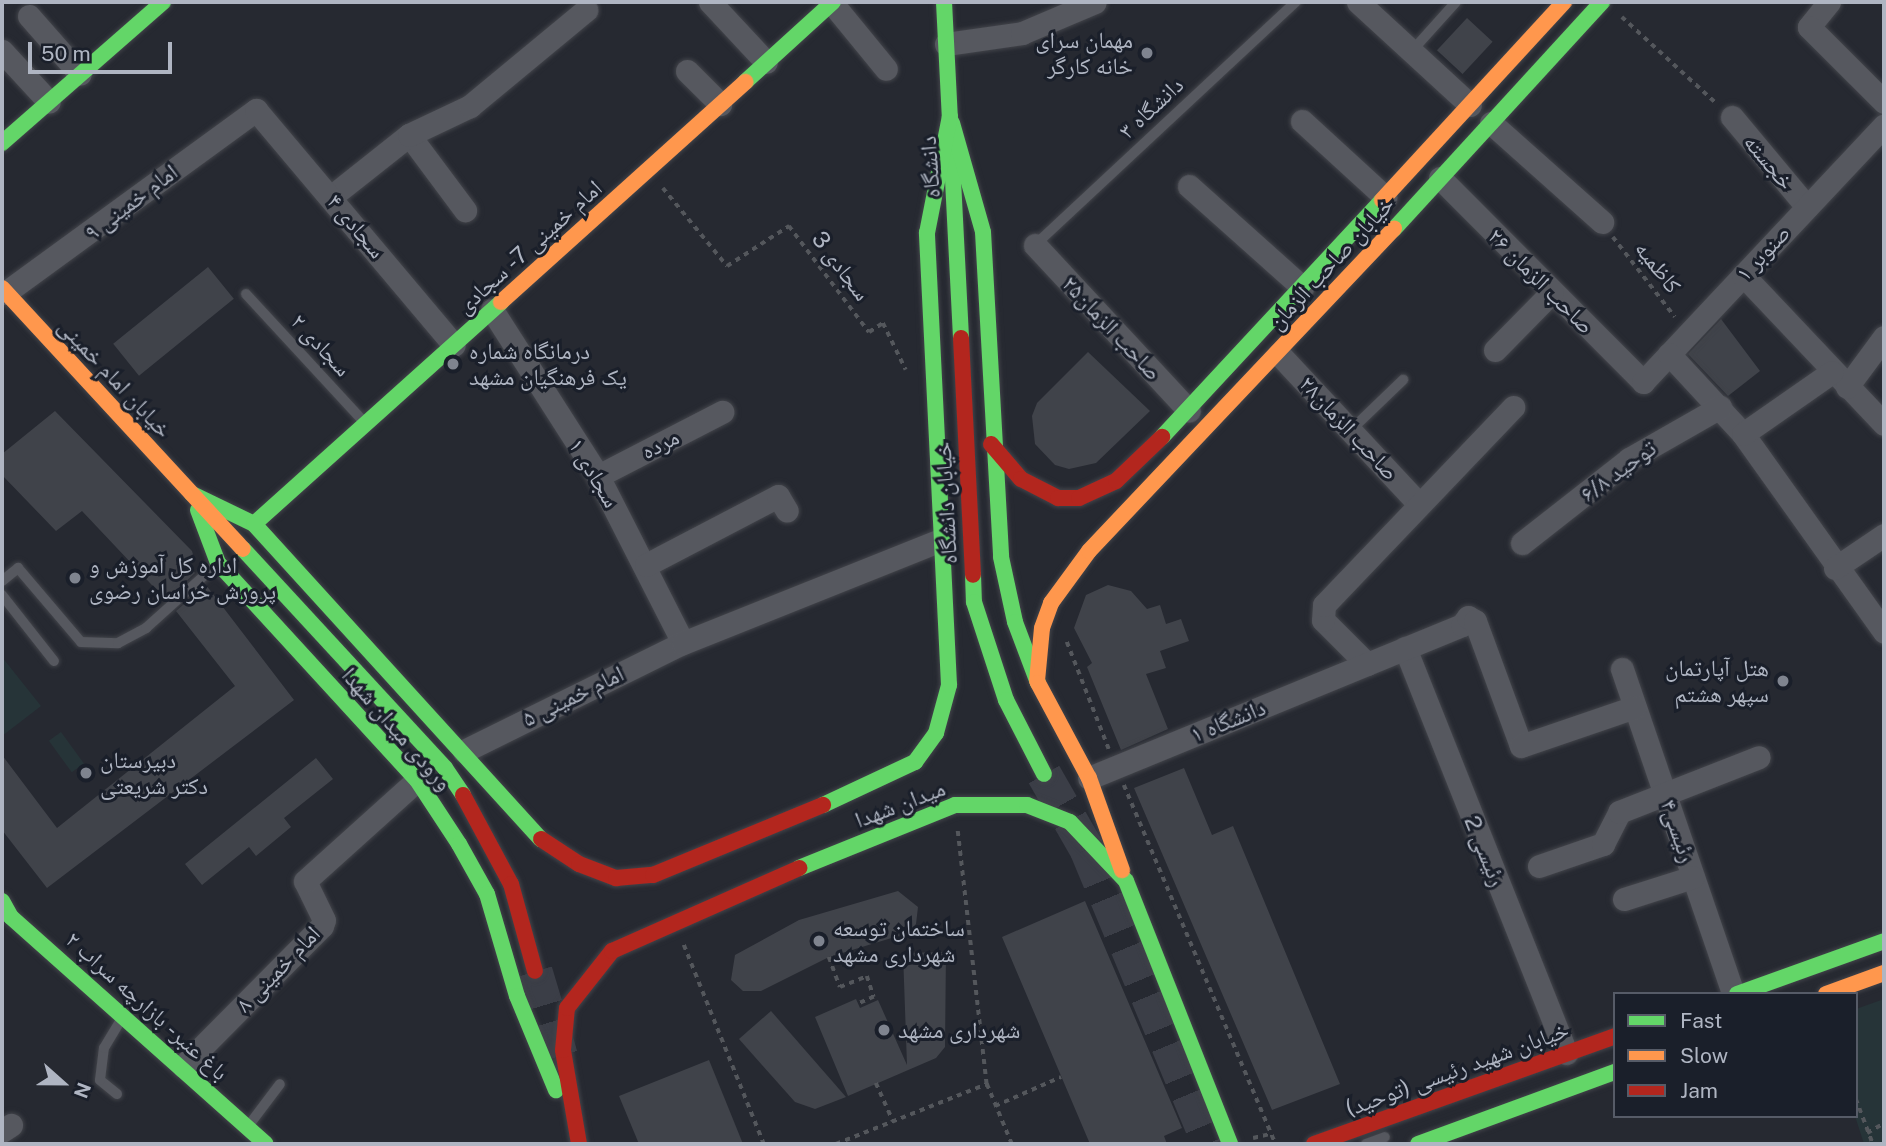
<!DOCTYPE html>
<html>
<head>
<meta charset="utf-8">
<style>
  body { margin:0 }
  #map { position:relative; width:1886px; height:1146px; overflow:hidden; background:#262931; font-family:"Public Sans","Noto Naskh Arabic",sans-serif }
  div>[style] { position:absolute }
  [style*='--x'] { left:calc(var(--x)*1px); top:calc(var(--y)*1px); width:calc(var(--w)*1px); rotate:calc(var(--a)*1deg) }
  .green>* { inset:0; background:#263438; transform-origin:0 0 }
  .building>* { inset:0; background:#40434a; transform-origin:0 0 }
  .primary-tunnel>* { height:35px; margin-top:-17.5px; transform-origin:0; background:repeating-linear-gradient(90deg,#3b3e47 0 35px,transparent 0 53px) }
  .path>* { height:3.5px; margin-top:-1.75px; transform-origin:0; background:repeating-linear-gradient(90deg,#54575c 0 5px,transparent 0 10px) }
  .roads { filter:drop-shadow(0 0 2px #42444a) drop-shadow(0 0 2px #42444a) }
  .lane>* { height:10px; margin:-5px; padding:0 5px; transform-origin:5px; border-radius:5px; background:#56585f }
  .street>* { height:23px; margin:-11.5px; padding:0 11.5px; transform-origin:11.5px; border-radius:11.5px; background:#56585f }
  .fast>* { height:16px; margin:-8px; padding:0 8px; transform-origin:8px; border-radius:8px; background:#63d668 }
  .slow>* { height:16px; margin:-8px; padding:0 8px; transform-origin:8px; border-radius:8px; background:#ff974d }
  .jam>* { height:16px; margin:-8px; padding:0 8px; transform-origin:8px; border-radius:8px; background:#b3261e }
  .dots>* { width:19px; height:19px; translate:-50% -50%; box-sizing:border-box; border:4px solid #1a1f2a; border-radius:50% }
  span { translate:-50% -50%; white-space:nowrap; text-align:center; line-height:1.15; -webkit-text-stroke:6px #1a1f2a; paint-order:stroke }
  .poi-label { font-size:23px; color:#afb5c2 }
  .right { translate:-100% -50%; text-align:right }
  .left { translate:0 -50%; text-align:left }
  .street-label { font-size:23px; color:#afb5c2 }
  .frame { position:absolute; inset:0; border:4px solid #afb5c2; pointer-events:none }
  .legend { position:absolute; left:1613px; top:992px; width:245px; height:126px; box-sizing:border-box; background:#1a1f2a; border:2px solid #565b67; margin:0; padding:9px 12px; list-style:none; font-size:21px; color:#afb5c2 }
  .legend li { display:flex; align-items:center; gap:14px; height:35px }
  .legend b { width:35px; border:2px solid #565b67 }
  .north { position:absolute; left:28px; top:1048px; width:70px; height:70px; -webkit-text-stroke:5px #1a1f2a; paint-order:stroke; rotate:111deg; font-size:19px; font-weight:700; line-height:28px; text-align:center; color:#afb5c2 }
  .north::after { content:''; display:block; margin:auto; width:24px; height:32px; background:#afb5c2; clip-path:polygon(50% 0,100% 100%,50% 72%,0 100%) }
  .scale { position:absolute; left:28px; top:42px; width:144px; height:32px; box-sizing:border-box; border:4px solid #afb5c2; border-top:0; padding-left:9px; font-size:21px; line-height:24px; white-space:nowrap; color:#afb5c2; -webkit-text-stroke:5px #1a1f2a; paint-order:stroke }
</style>
</head>
<body>
<div id="map">
  <div class="green">
    <i style="clip-path:polygon(2px 657px,41px 706px,2px 736px,3px 689px)"></i>
    <i style="left:61px;top:732px;width:39px;height:15px;rotate:54deg"></i>
    <i style="clip-path:polygon(1884px 999px,1884px 1144px,1864px 1144px,1855px 1116px,1856px 1009px)"></i>
  </div>
  <div class="building">
    <i style="left:1467px;top:18px;width:35px;height:44px;rotate:43deg"></i>
    <i style="left:208px;top:267px;width:41px;height:122px;rotate:51deg"></i>
    <i style="clip-path:polygon(1721px 319px,1760px 371px,1728px 396px,1688px 354px)"></i>
    <i style="clip-path:polygon(1088px 352px,1150px 411px,1096px 463px,1069px 469px,1055px 465px,1035px 444px,1032px 416px,1037px 403px)"></i>
    <i style="clip-path:polygon(55px 411px,192px 551px,194px 558px,187px 565px,195px 573px,166px 600px,82px 511px,56px 531px,2px 475px,2px 454px)"></i>
    <i style="clip-path:polygon(206px 585px,294px 700px,47px 888px,2px 830px,2px 755px,57px 828px,235px 686px,176px 611px)"></i>
    <i style="clip-path:polygon(1108px 585px,1131px 591px,1147px 609px,1160px 605px,1166px 624px,1181px 619px,1189px 641px,1160px 651px,1166px 668px,1146px 674px,1168px 729px,1121px 750px,1087px 667px,1092px 663px,1074px 628px,1086px 595px)"></i>
    <i style="clip-path:polygon(316px 758px,333px 779px,284px 818px,291px 827px,256px 856px,249px 847px,202px 885px,185px 864px)"></i>
    <i style="clip-path:polygon(1184px 768px,1212px 835px,1233px 826px,1340px 1084px,1272px 1110px,1134px 788px)"></i>
    <i style="clip-path:polygon(898px 891px,918px 907px,916px 924px,908px 933px,829px 957px,761px 991px,743px 991px,731px 980px,735px 955px,799px 920px)"></i>
    <i style="clip-path:polygon(1085px 901px,1182px 1128px,1164px 1136px,1167px 1144px,1090px 1144px,1002px 937px)"></i>
    <i style="clip-path:polygon(946px 952px,945px 1047px,936px 1058px,848px 1096px,815px 1017px,856px 999px,860px 1008px,878px 1000px,907px 1065px,903px 953px)"></i>
    <i style="clip-path:polygon(771px 1011px,846px 1097px,815px 1109px,795px 1102px,739px 1039px)"></i>
    <i style="clip-path:polygon(709px 1060px,743px 1144px,639px 1144px,619px 1096px)"></i>
  </div>
  <div class="primary-tunnel">
    <i style="--x:1044;--y:774;--w:86;--a:60.2"></i>
    <i style="--x:1087;--y:849;--w:320;--a:67.4"></i>
    <i style="--x:535;--y:971;--w:94;--a:73.3"></i>
  </div>
  <div class="path">
    <i style="--x:1622;--y:17;--w:129;--a:42.5"></i>
    <i style="--x:663;--y:188;--w:101;--a:50.6"></i>
    <i style="--x:727;--y:266;--w:74;--a:-32.8"></i>
    <i style="--x:789;--y:226;--w:133;--a:53"></i>
    <i style="--x:869;--y:332;--w:17;--a:-33"></i>
    <i style="--x:883;--y:323;--w:52;--a:63.9"></i>
    <i style="--x:1613;--y:237;--w:101;--a:52.2"></i>
    <i style="--x:1067;--y:642;--w:115;--a:68.6"></i>
    <i style="--x:1124;--y:785;--w:390;--a:67.1"></i>
    <i style="--x:958;--y:831;--w:255;--a:83.5"></i>
    <i style="--x:987;--y:1084;--w:65;--a:67.4"></i>
    <i style="--x:684;--y:945;--w:214;--a:68.1"></i>
    <i style="--x:829;--y:957;--w:32;--a:70"></i>
    <i style="--x:840;--y:987;--w:29;--a:-22"></i>
    <i style="--x:867;--y:976;--w:22;--a:72"></i>
    <i style="--x:874;--y:997;--w:17;--a:156"></i>
    <i style="--x:876;--y:1083;--w:42;--a:65.9"></i>
    <i style="--x:1856;--y:1099;--w:48;--a:69.3"></i>
    <i style="--x:995;--y:1106;--w:72;--a:-23.7"></i>
    <i style="--x:1867;--y:1133;--w:20;--a:-30"></i>
    <i style="--x:1253;--y:1138;--w:17;--a:-13"></i>
    <i style="--x:836;--y:1144;--w:162;--a:-21.7"></i>
  </div>
  <div class="roads">
    <div class="lane">
      <i style="--x:1411;--y:52;--w:67;--a:-48"></i>
      <i style="--x:1035;--y:245;--w:357;--a:-43"></i>
      <i style="--x:246;--y:294;--w:174;--a:47.3"></i>
      <i style="--x:1350;--y:431;--w:74;--a:-43.9"></i>
      <i style="--x:2;--y:581;--w:21;--a:-39"></i>
      <i style="--x:18;--y:568;--w:97;--a:49.6"></i>
      <i style="--x:81;--y:642;--w:37;--a:2"></i>
      <i style="--x:118;--y:643;--w:32;--a:-28"></i>
      <i style="--x:146;--y:628;--w:94;--a:-42"></i>
      <i style="--x:2;--y:595;--w:84;--a:51.8"></i>
      <i style="--x:117;--y:1094;--w:22;--a:-141"></i>
      <i style="--x:100;--y:1080;--w:32;--a:-83"></i>
      <i style="--x:104;--y:1048;--w:33;--a:-59"></i>
      <i style="--x:249;--y:1125;--w:51;--a:-52.9"></i>
      <i style="--x:1366;--y:1144;--w:20;--a:-20"></i>
    </div>
    <div class="street">
      <i style="--x:710;--y:2;--w:82;--a:47"></i>
      <i style="--x:1358;--y:2;--w:152;--a:42.6"></i>
      <i style="--x:1829;--y:2;--w:32;--a:129"></i>
      <i style="--x:1809;--y:27;--w:106;--a:45"></i>
      <i style="--x:832;--y:3;--w:85;--a:50.7"></i>
      <i style="--x:29;--y:16;--w:77;--a:48.7"></i>
      <i style="--x:946;--y:44;--w:77;--a:-8.2"></i>
      <i style="--x:1022;--y:33;--w:79;--a:-23"></i>
      <i style="--x:2;--y:51;--w:69;--a:47.3"></i>
      <i style="--x:687;--y:71;--w:47;--a:45"></i>
      <i style="--x:1732;--y:117;--w:117;--a:50.2"></i>
      <i style="--x:1302;--y:121;--w:113;--a:42.5"></i>
      <i style="--x:1491;--y:123;--w:149;--a:41.7"></i>
      <i style="--x:409;--y:135;--w:94;--a:53.3"></i>
      <i style="--x:1440;--y:178;--w:288;--a:45.1"></i>
      <i style="--x:1643;--y:382;--w:352;--a:-46.8"></i>
      <i style="--x:1189;--y:186;--w:152;--a:41.8"></i>
      <i style="--x:332;--y:196;--w:98;--a:-38.4"></i>
      <i style="--x:409;--y:135;--w:68;--a:-25.4"></i>
      <i style="--x:470;--y:106;--w:151;--a:-39.6"></i>
      <i style="--x:1035;--y:245;--w:226;--a:47.1"></i>
      <i style="--x:1743;--y:275;--w:205;--a:46.6"></i>
      <i style="--x:5;--y:293;--w:311;--a:-36.1"></i>
      <i style="--x:256;--y:110;--w:307;--a:49.9"></i>
      <i style="--x:492;--y:310;--w:197;--a:57.4"></i>
      <i style="--x:598;--y:476;--w:187;--a:63"></i>
      <i style="--x:1495;--y:350;--w:81;--a:-45.5"></i>
      <i style="--x:1279;--y:354;--w:204;--a:47"></i>
      <i style="--x:1669;--y:354;--w:109;--a:47.2"></i>
      <i style="--x:1743;--y:434;--w:243;--a:54.5"></i>
      <i style="--x:1847;--y:387;--w:62;--a:-53.5"></i>
      <i style="--x:1743;--y:434;--w:108;--a:-34.9"></i>
      <i style="--x:598;--y:476;--w:140;--a:-27.3"></i>
      <i style="--x:1522;--y:543;--w:136;--a:-38.1"></i>
      <i style="--x:1629;--y:459;--w:105;--a:-29.7"></i>
      <i style="--x:646;--y:565;--w:149;--a:-27.6"></i>
      <i style="--x:778;--y:496;--w:17;--a:59"></i>
      <i style="--x:1835;--y:568;--w:59;--a:-34"></i>
      <i style="--x:1405;--y:648;--w:436;--a:68.3"></i>
      <i style="--x:1367;--y:664;--w:62;--a:-135"></i>
      <i style="--x:1323;--y:620;--w:15;--a:-86"></i>
      <i style="--x:1324;--y:605;--w:274;--a:-46.3"></i>
      <i style="--x:1622;--y:669;--w:343;--a:71.1"></i>
      <i style="--x:464;--y:751;--w:244;--a:-26.3"></i>
      <i style="--x:683;--y:643;--w:278;--a:-21.8"></i>
      <i style="--x:1089;--y:778;--w:403;--a:-22.3"></i>
      <i style="--x:1462;--y:625;--w:10;--a:-53"></i>
      <i style="--x:1468;--y:617;--w:8;--a:30"></i>
      <i style="--x:1475;--y:621;--w:133;--a:69.8"></i>
      <i style="--x:1521;--y:746;--w:120;--a:-18.9"></i>
      <i style="--x:1539;--y:866;--w:68;--a:-19"></i>
      <i style="--x:1603;--y:844;--w:36;--a:-63"></i>
      <i style="--x:1619;--y:812;--w:150;--a:-21.4"></i>
      <i style="--x:1624;--y:899;--w:72;--a:-17.7"></i>
      <i style="--x:183;--y:1066;--w:197;--a:-45.2"></i>
      <i style="--x:322;--y:926;--w:6;--a:-72"></i>
      <i style="--x:324;--y:920;--w:43;--a:-116"></i>
      <i style="--x:305;--y:881;--w:151;--a:-42"></i>
      <i style="--x:2;--y:1131;--w:11;--a:-34"></i>
    </div>
    <div class="fast">
      <i style="--x:944;--y:2;--w:336;--a:87.1"></i>
      <i style="--x:745;--y:82;--w:119;--a:-42.3"></i>
      <i style="--x:952;--y:123;--w:113;--a:74.1"></i>
      <i style="--x:983;--y:232;--w:325;--a:86.8"></i>
      <i style="--x:1001;--y:557;--w:66;--a:77.8"></i>
      <i style="--x:1015;--y:622;--w:65;--a:69.3"></i>
      <i style="--x:2;--y:143;--w:214;--a:-41.2"></i>
      <i style="--x:1394;--y:229;--w:308;--a:-47.5"></i>
      <i style="--x:1162;--y:437;--w:323;--a:-47.1"></i>
      <i style="--x:192;--y:494;--w:69;--a:25.8"></i>
      <i style="--x:254;--y:524;--w:426;--a:47.7"></i>
      <i style="--x:198;--y:510;--w:57;--a:69.3"></i>
      <i style="--x:218;--y:563;--w:294;--a:47.5"></i>
      <i style="--x:417;--y:780;--w:77;--a:56.7"></i>
      <i style="--x:459;--y:844;--w:57;--a:60.8"></i>
      <i style="--x:487;--y:894;--w:106;--a:73.6"></i>
      <i style="--x:517;--y:996;--w:102;--a:67.5"></i>
      <i style="--x:254;--y:524;--w:332;--a:-41.9"></i>
      <i style="--x:243;--y:549;--w:298;--a:47.3"></i>
      <i style="--x:445;--y:768;--w:32;--a:56"></i>
      <i style="--x:973;--y:575;--w:27;--a:88"></i>
      <i style="--x:974;--y:602;--w:103;--a:71.9"></i>
      <i style="--x:1006;--y:700;--w:83;--a:62.8"></i>
      <i style="--x:823;--y:805;--w:102;--a:-25.1"></i>
      <i style="--x:915;--y:762;--w:36;--a:-54"></i>
      <i style="--x:936;--y:733;--w:50;--a:-74.8"></i>
      <i style="--x:949;--y:685;--w:453;--a:-92.8"></i>
      <i style="--x:927;--y:233;--w:119;--a:-78.9"></i>
      <i style="--x:799;--y:868;--w:168;--a:-22"></i>
      <i style="--x:955;--y:805;--w:72;--a:0"></i>
      <i style="--x:1027;--y:805;--w:46;--a:21.6"></i>
      <i style="--x:1070;--y:822;--w:81;--a:46.5"></i>
      <i style="--x:1126;--y:881;--w:283;--a:68.4"></i>
      <i style="--x:2;--y:901;--w:18;--a:61"></i>
      <i style="--x:11;--y:917;--w:341;--a:41.7"></i>
      <i style="--x:1737;--y:994;--w:156;--a:-19.8"></i>
      <i style="--x:1418;--y:1144;--w:210;--a:-20.1"></i>
    </div>
    <div class="slow">
      <i style="--x:1382;--y:200;--w:269;--a:-47.4"></i>
      <i style="--x:2;--y:288;--w:355;--a:47.3"></i>
      <i style="--x:501;--y:302;--w:329;--a:-42"></i>
      <i style="--x:1037;--y:681;--w:53;--a:-84.6"></i>
      <i style="--x:1042;--y:628;--w:27;--a:-70"></i>
      <i style="--x:1051;--y:603;--w:64;--a:-53.8"></i>
      <i style="--x:1089;--y:551;--w:444;--a:-46.6"></i>
      <i style="--x:1038;--y:683;--w:108;--a:61.8"></i>
      <i style="--x:1089;--y:778;--w:98;--a:70.3"></i>
      <i style="--x:1826;--y:994;--w:62;--a:-19.9"></i>
    </div>
    <div class="jam">
      <i style="--x:961;--y:338;--w:237;--a:87.1"></i>
      <i style="--x:991;--y:444;--w:46;--a:49.4"></i>
      <i style="--x:1021;--y:479;--w:42;--a:27.2"></i>
      <i style="--x:1058;--y:498;--w:21;--a:0"></i>
      <i style="--x:1079;--y:498;--w:41;--a:-24.7"></i>
      <i style="--x:1116;--y:481;--w:64;--a:-43.7"></i>
      <i style="--x:463;--y:795;--w:101;--a:61.7"></i>
      <i style="--x:511;--y:884;--w:90;--a:74.6"></i>
      <i style="--x:541;--y:839;--w:45;--a:33.3"></i>
      <i style="--x:579;--y:864;--w:40;--a:21"></i>
      <i style="--x:616;--y:878;--w:37;--a:-5"></i>
      <i style="--x:653;--y:875;--w:184;--a:-22.4"></i>
      <i style="--x:579;--y:1144;--w:95;--a:-99.7"></i>
      <i style="--x:563;--y:1050;--w:42;--a:-84.6"></i>
      <i style="--x:567;--y:1008;--w:73;--a:-51.7"></i>
      <i style="--x:612;--y:951;--w:205;--a:-23.9"></i>
      <i style="--x:1314;--y:1144;--w:320;--a:-19.7"></i>
    </div>
  </div>
  <div class="dots">
    <i style="left:1147px;top:53px;background:#7f848f"></i>
    <i style="left:453px;top:364px;background:#7f848f"></i>
    <i style="left:75px;top:578px;background:#7f848f"></i>
    <i style="left:1783px;top:681px;background:#7f848f"></i>
    <i style="left:86px;top:773px;background:#7f848f"></i>
    <i style="left:819px;top:941px;background:#7f848f"></i>
    <i style="left:884px;top:1030px;background:#7f848f"></i>
  </div>
  <div class="poi-label">
    <span class="right" style="left:1133px;top:53px">مهمان سرای<br>خانه کارگر</span>
    <span class="left" style="left:469px;top:364px">درمانگاه شماره<br>یک فرهنگیان مشهد</span>
    <span class="left" style="left:89px;top:578px">اداره کل آموزش و<br>پرورش خراسان رضوی</span>
    <span class="right" style="left:1769px;top:681px">هتل آپارتمان<br>سپهر هشتم</span>
    <span class="left" style="left:100px;top:773px">دبیرستان<br>دکتر شریعتی</span>
    <span class="left" style="left:833px;top:941px">ساختمان توسعه<br>شهرداری مشهد</span>
    <span class="left" style="left:898px;top:1030px">شهرداری مشهد</span>
  </div>
  <div class="street-label">
    <span style="left:1151px;top:108px;rotate:-43deg">دانشگاه ۳</span>
    <span style="left:1769px;top:162px;rotate:50deg">خجسته</span>
    <span style="left:930px;top:167px;rotate:-94deg">دانشگاه</span>
    <span style="left:131px;top:202px;rotate:-37deg">امام خمینی ۹</span>
    <span style="left:356px;top:226px;rotate:50deg">سجادی ۴</span>
    <span style="left:529px;top:247px;rotate:-42deg">امام خمینی 7 - سجادی</span>
    <span style="left:1763px;top:253px;rotate:-47deg">صنوبر ۱</span>
    <span style="left:1331px;top:263px;rotate:-47deg">خیابان صاحب الزمان</span>
    <span style="left:841px;top:266px;rotate:53deg">سجادی 3</span>
    <span style="left:1658px;top:267px;rotate:52deg">کاظمیه</span>
    <span style="left:1541px;top:281px;rotate:45deg">صاحب الزمان ۲۶</span>
    <span style="left:1112px;top:328px;rotate:47deg">صاحب الزمان۲۵</span>
    <span style="left:321px;top:345px;rotate:47deg">سجادی ۲</span>
    <span style="left:115px;top:378px;rotate:47deg">خیابان امام خمینی</span>
    <span style="left:1349px;top:428px;rotate:47deg">صاحب الزمان۲۸</span>
    <span style="left:660px;top:444px;rotate:-27deg">مرده</span>
    <span style="left:1618px;top:471px;rotate:-36deg">توحید ۶/۸</span>
    <span style="left:594px;top:473px;rotate:59deg">سجادی ۱</span>
    <span style="left:946px;top:503px;rotate:-93deg">خیابان دانشگاه</span>
    <span style="left:573px;top:696px;rotate:-26deg">امام خمینی ۵</span>
    <span style="left:1228px;top:721px;rotate:-22deg">دانشگاه ۱</span>
    <span style="left:397px;top:729px;rotate:49deg">ورودی میدان شهدا</span>
    <span style="left:900px;top:804px;rotate:-21deg">میدان شهدا</span>
    <span style="left:1678px;top:831px;rotate:71deg">رئیسی۴</span>
    <span style="left:1485px;top:851px;rotate:68deg">رئیسی 2</span>
    <span style="left:278px;top:969px;rotate:-46deg">امام خمینی ۸</span>
    <span style="left:147px;top:1006px;rotate:42deg">باغ عنبر - بازارچه سراب ۲</span>
    <span style="left:1457px;top:1069px;rotate:-20deg">خیابان شهید رئیسی (توحید)</span>
  </div>
  <div class="frame"></div>
  <ul class="legend">
  <li><b style="height:9px;background:#63d668"></b>Fast</li>
  <li><b style="height:9px;background:#ff974d"></b>Slow</li>
  <li><b style="height:9px;background:#b3261e"></b>Jam</li>
  </ul>
  <div class="north">N</div>
  <div class="scale">50 m</div>
</div>
</body>
</html>
